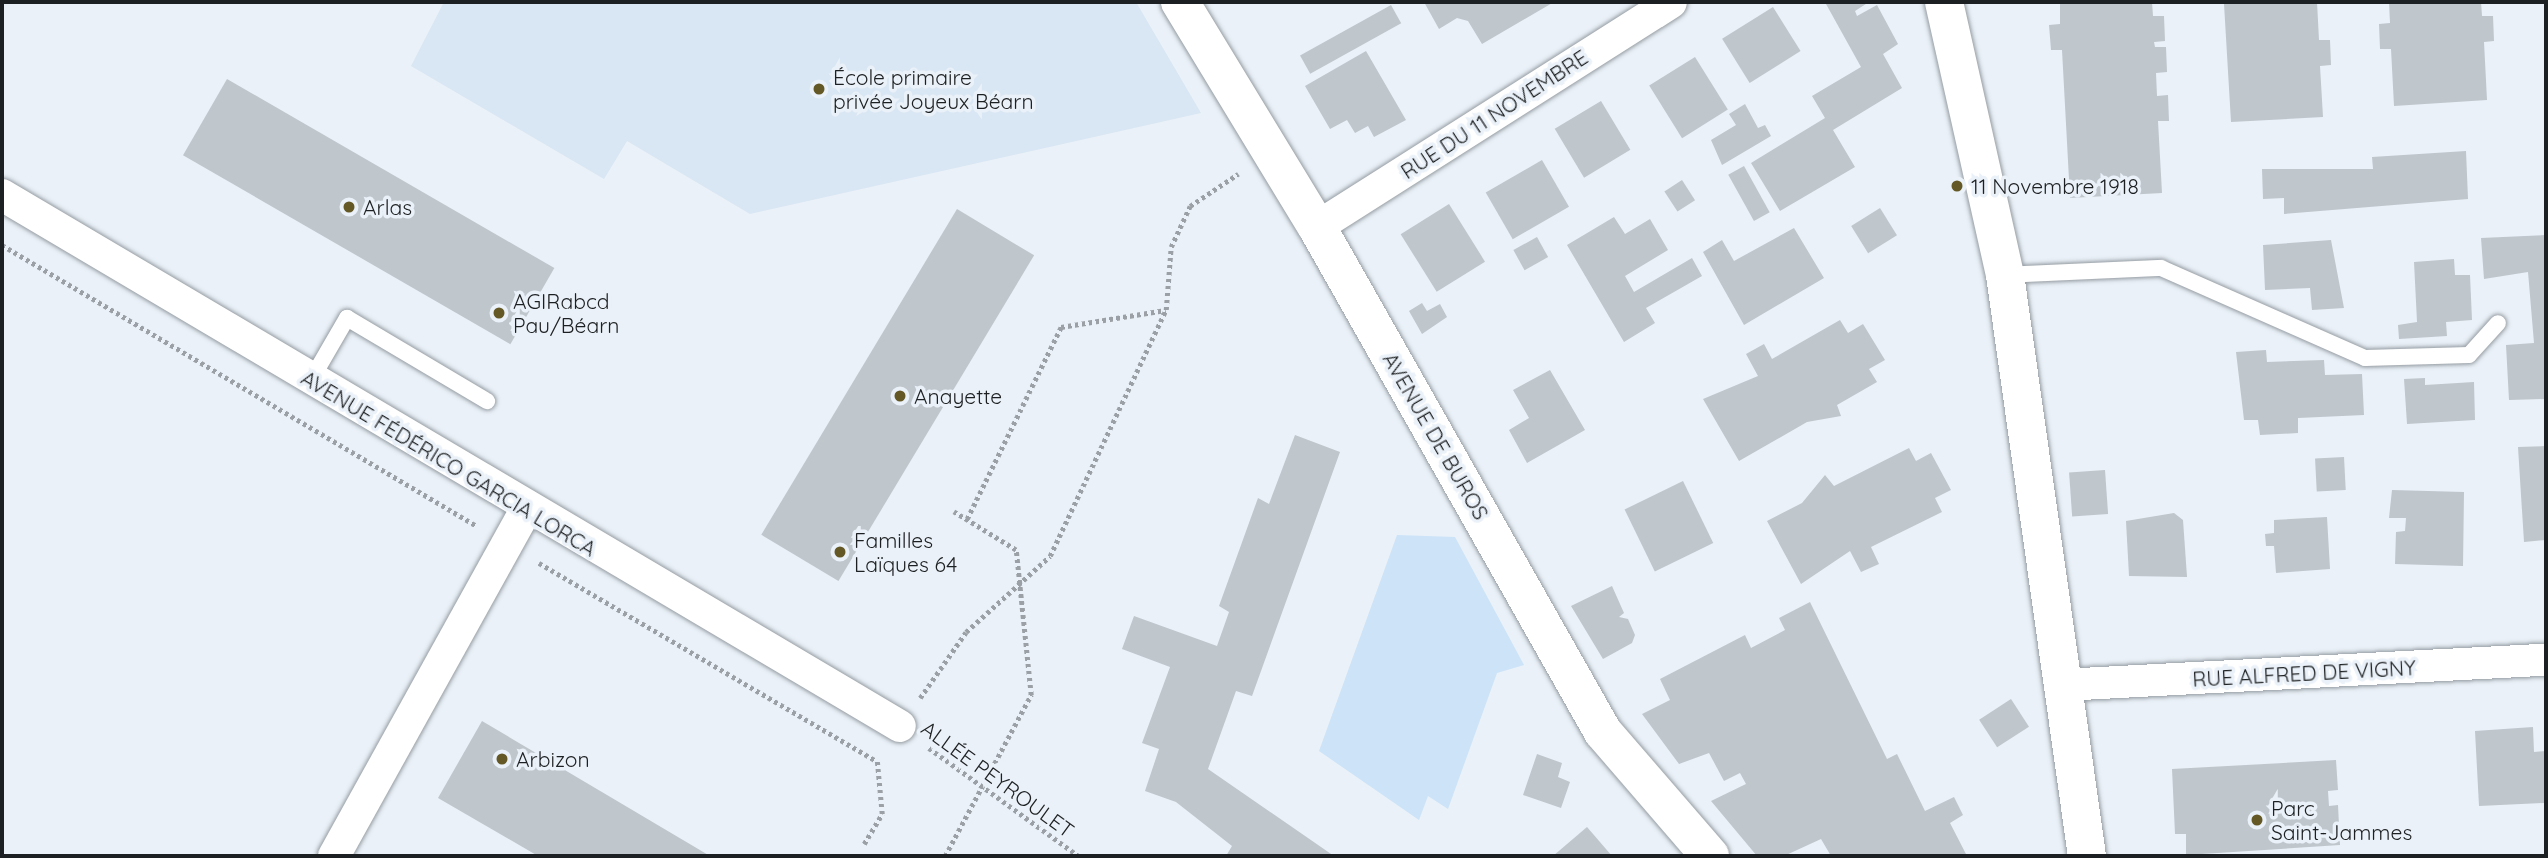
<!DOCTYPE html>
<html>
<head>
<meta charset="utf-8">
<style>
  body { margin:0 }
  #map { position:relative; width:2548px; height:858px; overflow:hidden; background:#eaf1f8; font-family:Quicksand,sans-serif }
  div>[style] { position:absolute }
  [style*='--x'] { left:calc(var(--x)*1px); top:calc(var(--y)*1px); width:calc(var(--w)*1px); rotate:calc(var(--a)*1deg) }
  .built>* { inset:0; background:#d9e6f3 }
  .green>* { inset:0; background:#cce3f8 }
  .building>* { inset:0; background:#bfc6cc; transform-origin:0 0 }
  .path>* { height:4.5px; margin-top:-2.25px; transform-origin:0; background:repeating-linear-gradient(90deg,#9aa0a5 0 3.5px,transparent 0 7px) }
  .roads { filter:drop-shadow(0 0 2px #959ca2) drop-shadow(0 0 2px #959ca2) }
  .service>* { height:16px; margin:-8px; padding:0 8px; transform-origin:8px; border-radius:8px; background:#fff }
  .minor>* { height:32px; margin:-16px; padding:0 16px; transform-origin:16px; border-radius:16px; background:#fff }
  .tertiary>* { height:38px; margin:-19px; padding:0 19px; transform-origin:19px; border-radius:19px; background:#fff }
  .dots>* { width:19px; height:19px; translate:-50% -50%; box-sizing:border-box; border:4px solid #eaf1f8; border-radius:50% }
  span { translate:-50% -50%; white-space:nowrap; text-align:center; line-height:1.15; -webkit-text-stroke:7px #eaf1f8; paint-order:stroke }
  .poi-label { font-size:21px; color:#1d2022 }
  .left { translate:0 -50%; text-align:left }
  .street-label { font-size:21px; color:#1d2022 }
  .frame { position:absolute; inset:0; border:4px solid #1d2022; pointer-events:none }
</style>
</head>
<body>
<div id="map">
  <div class="built">
    <i style="clip-path:polygon(444px 2px,1136px 2px,1201px 113px,750px 214px,627px 141px,604px 179px,411px 66px)"></i>
  </div>
  <div class="green">
    <i style="clip-path:polygon(1397px 535px,1455px 537px,1524px 665px,1497px 673px,1448px 809px,1428px 796px,1419px 820px,1319px 751px)"></i>
  </div>
  <div class="building">
    <i style="clip-path:polygon(1424px 2px,1554px 2px,1482px 44px,1468px 21px,1457px 18px,1439px 29px)"></i>
    <i style="clip-path:polygon(1869px 2px,1855px 11px,1857px 16px,1877px 5px,1898px 44px,1883px 54px,1902px 88px,1833px 130px,1855px 167px,1780px 211px,1751px 163px,1825px 118px,1812px 96px,1861px 67px,1826px 4px)"></i>
    <i style="clip-path:polygon(2048px 2px,2152px 2px,2153px 16px,2164px 16px,2165px 41px,2154px 42px,2155px 47px,2166px 47px,2167px 72px,2156px 73px,2157px 96px,2168px 95px,2169px 121px,2158px 121px,2162px 193px,2070px 198px,2062px 50px,2051px 50px,2049px 25px,2060px 24px,2060px 4px)"></i>
    <i style="clip-path:polygon(2213px 2px,2317px 2px,2319px 40px,2330px 40px,2331px 65px,2320px 66px,2323px 117px,2231px 122px,2224px 4px)"></i>
    <i style="clip-path:polygon(2389px 2px,2481px 2px,2482px 16px,2493px 16px,2494px 41px,2484px 42px,2487px 100px,2394px 106px,2391px 49px,2380px 49px,2379px 24px,2390px 23px)"></i>
    <i style="left:1391px;top:5px;width:21px;height:104px;rotate:61deg"></i>
    <i style="left:1773px;top:7px;width:52px;height:60px;rotate:58deg"></i>
    <i style="clip-path:polygon(1366px 51px,1406px 120px,1374px 137px,1368px 126px,1355px 133px,1347px 120px,1330px 129px,1305px 86px)"></i>
    <i style="left:1695px;top:57px;width:62px;height:54px;rotate:58deg"></i>
    <i style="left:227px;top:79px;width:378px;height:88px;rotate:30deg"></i>
    <i style="left:1601px;top:101px;width:57px;height:54px;rotate:59deg"></i>
    <i style="clip-path:polygon(1745px 104px,1758px 128px,1765px 125px,1771px 136px,1722px 165px,1711px 140px,1736px 125px,1729px 114px)"></i>
    <i style="clip-path:polygon(2466px 151px,2468px 199px,2284px 214px,2284px 198px,2263px 199px,2262px 169px,2373px 169px,2372px 157px)"></i>
    <i style="left:1542px;top:160px;width:54px;height:65px;rotate:60deg"></i>
    <i style="left:1744px;top:166px;width:53px;height:18px;rotate:61deg"></i>
    <i style="left:1682px;top:180px;width:24px;height:21px;rotate:57deg"></i>
    <i style="left:1449px;top:204px;width:68px;height:57px;rotate:58deg"></i>
    <i style="left:1880px;top:208px;width:32px;height:34px;rotate:58deg"></i>
    <i style="left:957px;top:209px;width:90px;height:380px;rotate:31deg"></i>
    <i style="clip-path:polygon(1614px 217px,1625px 234px,1650px 219px,1668px 250px,1625px 276px,1634px 292px,1692px 258px,1702px 276px,1646px 308px,1655px 323px,1624px 342px,1567px 245px)"></i>
    <i style="clip-path:polygon(1794px 228px,1824px 278px,1744px 325px,1703px 252px,1722px 240px,1734px 261px)"></i>
    <i style="clip-path:polygon(2545px 235px,2546px 399px,2509px 400px,2506px 345px,2534px 343px,2528px 272px,2484px 279px,2481px 238px)"></i>
    <i style="left:1537px;top:237px;width:23px;height:27px;rotate:61deg"></i>
    <i style="clip-path:polygon(2331px 240px,2344px 308px,2312px 310px,2310px 288px,2265px 290px,2263px 245px)"></i>
    <i style="clip-path:polygon(2454px 259px,2455px 275px,2470px 275px,2472px 320px,2446px 322px,2447px 336px,2399px 339px,2398px 325px,2417px 322px,2414px 262px)"></i>
    <i style="clip-path:polygon(1422px 303px,1427px 311px,1440px 304px,1447px 317px,1422px 334px,1409px 311px)"></i>
    <i style="clip-path:polygon(1840px 320px,1848px 333px,1863px 324px,1885px 360px,1869px 369px,1877px 382px,1837px 405px,1841px 416px,1807px 422px,1739px 461px,1703px 399px,1758px 376px,1746px 354px,1764px 344px,1772px 359px)"></i>
    <i style="clip-path:polygon(2266px 350px,2267px 362px,2324px 360px,2325px 375px,2362px 374px,2364px 415px,2298px 418px,2298px 433px,2260px 435px,2258px 420px,2244px 420px,2236px 352px)"></i>
    <i style="clip-path:polygon(1550px 370px,1585px 430px,1527px 463px,1509px 430px,1529px 418px,1513px 390px)"></i>
    <i style="clip-path:polygon(2425px 378px,2425px 385px,2474px 382px,2475px 420px,2407px 424px,2404px 379px)"></i>
    <i style="clip-path:polygon(1295px 435px,1340px 452px,1252px 696px,1236px 691px,1208px 769px,1334px 856px,1226px 856px,1232px 846px,1176px 802px,1145px 791px,1159px 749px,1142px 743px,1170px 667px,1122px 649px,1134px 616px,1217px 646px,1229px 612px,1219px 606px,1258px 498px,1269px 504px)"></i>
    <i style="clip-path:polygon(2546px 446px,2546px 540px,2524px 542px,2518px 447px)"></i>
    <i style="clip-path:polygon(1909px 448px,1916px 461px,1931px 453px,1951px 490px,1935px 498px,1942px 512px,1871px 547px,1879px 564px,1861px 572px,1850px 551px,1801px 584px,1767px 521px,1802px 503px,1825px 475px,1834px 486px)"></i>
    <i style="left:2344px;top:457px;width:33px;height:29px;rotate:87deg"></i>
    <i style="left:2105px;top:470px;width:44px;height:36px;rotate:86deg"></i>
    <i style="left:1683px;top:481px;width:69px;height:65px;rotate:64deg"></i>
    <i style="clip-path:polygon(2392px 490px,2464px 492px,2463px 566px,2395px 564px,2396px 532px,2405px 531px,2406px 518px,2389px 518px)"></i>
    <i style="clip-path:polygon(2174px 513px,2183px 520px,2187px 577px,2129px 576px,2126px 521px)"></i>
    <i style="clip-path:polygon(2327px 517px,2330px 569px,2276px 573px,2274px 546px,2266px 546px,2265px 534px,2274px 533px,2274px 520px)"></i>
    <i style="clip-path:polygon(1612px 586px,1624px 613px,1619px 617px,1628px 619px,1635px 635px,1632px 643px,1603px 659px,1571px 606px)"></i>
    <i style="clip-path:polygon(1810px 602px,1887px 759px,1897px 754px,1925px 811px,1954px 797px,1963px 815px,1950px 823px,1967px 856px,1831px 856px,1821px 839px,1784px 856px,1757px 856px,1711px 801px,1746px 784px,1740px 773px,1724px 781px,1709px 753px,1679px 764px,1642px 714px,1670px 700px,1660px 679px,1745px 635px,1751px 648px,1785px 630px,1779px 618px)"></i>
    <i style="left:2011px;top:699px;width:33px;height:38px;rotate:57deg"></i>
    <i style="clip-path:polygon(482px 721px,710px 856px,538px 856px,438px 798px)"></i>
    <i style="clip-path:polygon(2533px 727px,2534px 752px,2546px 751px,2544px 803px,2479px 806px,2475px 731px)"></i>
    <i style="clip-path:polygon(1537px 754px,1562px 763px,1558px 777px,1570px 782px,1561px 808px,1523px 795px)"></i>
    <i style="clip-path:polygon(2336px 760px,2338px 790px,2328px 791px,2329px 806px,2338px 805px,2340px 845px,2186px 855px,2186px 834px,2175px 834px,2172px 769px)"></i>
    <i style="clip-path:polygon(1587px 827px,1612px 856px,1553px 856px)"></i>
  </div>
  <div class="path">
    <i style="--x:2;--y:245;--w:552;--a:30.61"></i>
    <i style="--x:967;--y:519;--w:214;--a:-63.9"></i>
    <i style="--x:1061;--y:327;--w:106;--a:-9.2"></i>
    <i style="--x:539;--y:563;--w:391;--a:30.4"></i>
    <i style="--x:920;--y:698;--w:80;--a:-55.1"></i>
    <i style="--x:966;--y:632;--w:113;--a:-42.1"></i>
    <i style="--x:1050;--y:556;--w:272;--a:-64.8"></i>
    <i style="--x:1166;--y:310;--w:63;--a:-85.5"></i>
    <i style="--x:1171;--y:247;--w:45;--a:-65.1"></i>
    <i style="--x:1190;--y:206;--w:58;--a:-33.7"></i>
    <i style="--x:929;--y:748;--w:185;--a:35.8"></i>
    <i style="--x:864;--y:844;--w:35;--a:-59"></i>
    <i style="--x:882;--y:814;--w:54;--a:-95.3"></i>
    <i style="--x:945;--y:856;--w:183;--a:-61.9"></i>
    <i style="--x:1031;--y:695;--w:146;--a:-95.9"></i>
    <i style="--x:1016;--y:550;--w:73;--a:-148.5"></i>
  </div>
  <div class="roads">
    <div class="service">
      <i style="--x:2005;--y:275;--w:156;--a:-2.6"></i>
      <i style="--x:2161;--y:268;--w:223;--a:23.8"></i>
      <i style="--x:2365;--y:358;--w:104;--a:-1.7"></i>
      <i style="--x:2469;--y:355;--w:43;--a:-47.8"></i>
      <i style="--x:311;--y:380;--w:72;--a:-59.9"></i>
      <i style="--x:347;--y:318;--w:163;--a:30.7"></i>
    </div>
    <div class="minor">
      <i style="--x:2;--y:195;--w:1043;--a:30.6"></i>
      <i style="--x:1317;--y:227;--w:419;--a:-32.4"></i>
      <i style="--x:2062;--y:685;--w:485;--a:-3"></i>
      <i style="--x:334;--y:856;--w:396;--a:-61"></i>
    </div>
    <div class="tertiary">
      <i style="--x:1180;--y:2;--w:263;--a:58.7"></i>
      <i style="--x:1317;--y:227;--w:580;--a:60.48"></i>
      <i style="--x:1603;--y:732;--w:164;--a:49.2"></i>
      <i style="--x:1944;--y:2;--w:280;--a:77.4"></i>
      <i style="--x:2005;--y:275;--w:587;--a:81.97"></i>
    </div>
  </div>
  <div class="dots">
    <i style="left:819px;top:89px;background:#645926"></i>
    <i style="left:1957px;top:186px;background:#645926"></i>
    <i style="left:349px;top:207px;background:#645926"></i>
    <i style="left:499px;top:313px;background:#645926"></i>
    <i style="left:900px;top:396px;background:#645926"></i>
    <i style="left:840px;top:552px;background:#645926"></i>
    <i style="left:502px;top:759px;background:#645926"></i>
    <i style="left:2257px;top:820px;background:#645926"></i>
  </div>
  <div class="poi-label">
    <span class="left" style="left:833px;top:89px">École primaire<br>privée Joyeux Béarn</span>
    <span class="left" style="left:1971px;top:186px">11 Novembre 1918</span>
    <span class="left" style="left:363px;top:207px">Arlas</span>
    <span class="left" style="left:513px;top:313px">AGIRabcd<br>Pau/Béarn</span>
    <span class="left" style="left:914px;top:396px">Anayette</span>
    <span class="left" style="left:854px;top:552px">Familles<br>Laïques 64</span>
    <span class="left" style="left:516px;top:759px">Arbizon</span>
    <span class="left" style="left:2271px;top:820px">Parc<br>Saint-Jammes</span>
  </div>
  <div class="street-label">
    <span style="left:1494px;top:114px;rotate:-33deg">RUE DU 11 NOVEMBRE</span>
    <span style="left:1436px;top:436px;rotate:60deg">AVENUE DE BUROS</span>
    <span style="left:449px;top:463px;rotate:31deg">AVENUE FÉDÉRICO GARCIA LORCA</span>
    <span style="left:2304px;top:673px;rotate:-3deg">RUE ALFRED DE VIGNY</span>
    <span style="left:998px;top:779px;rotate:36deg">ALLÉE PEYROULET</span>
  </div>
  <div class="frame"></div>
</div>
</body>
</html>
